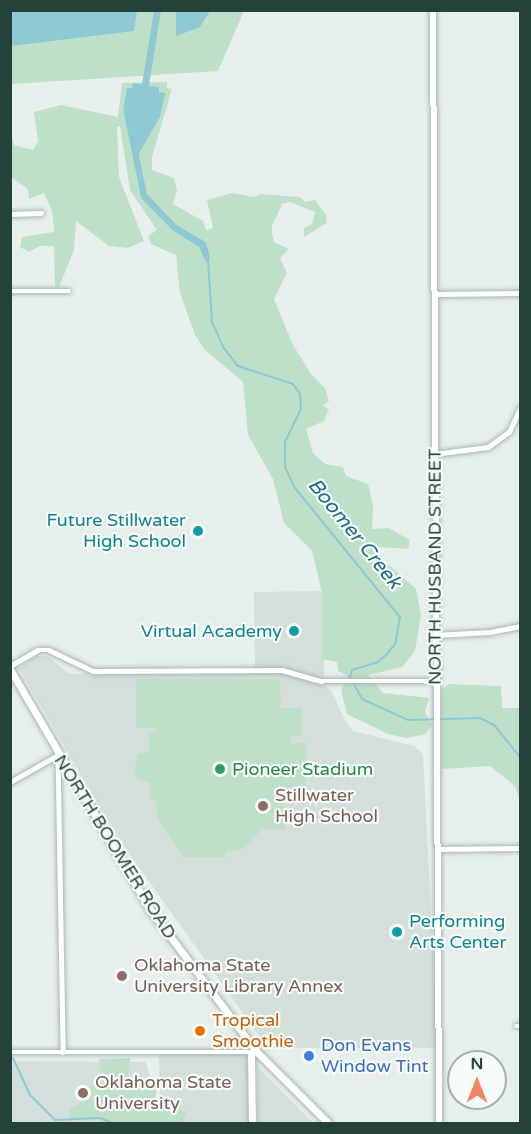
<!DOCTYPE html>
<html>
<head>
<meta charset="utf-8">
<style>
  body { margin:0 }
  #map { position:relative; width:531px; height:1134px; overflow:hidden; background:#e6efeb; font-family:"Varela Round",sans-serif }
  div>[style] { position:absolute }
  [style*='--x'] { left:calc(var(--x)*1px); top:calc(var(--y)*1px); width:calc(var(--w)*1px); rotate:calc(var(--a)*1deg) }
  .built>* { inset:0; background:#d4dfda }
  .green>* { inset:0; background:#bfe0c8 }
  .water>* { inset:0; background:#8ec9d4 }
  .stream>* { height:2px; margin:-1px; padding:0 1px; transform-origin:1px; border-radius:1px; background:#8ec9d4 }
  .canal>* { height:7px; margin:-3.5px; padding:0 3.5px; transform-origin:3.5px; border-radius:3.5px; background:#8ec9d4 }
  .roads { filter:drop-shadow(0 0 2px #a8b8b2) drop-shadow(0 0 2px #a8b8b2) }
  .minor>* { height:4.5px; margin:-2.25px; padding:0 2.25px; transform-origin:2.25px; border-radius:2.25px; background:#fff }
  .tertiary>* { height:6px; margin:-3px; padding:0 3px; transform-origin:3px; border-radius:3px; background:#fff }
  .secondary>* { height:7px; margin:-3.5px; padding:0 3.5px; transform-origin:3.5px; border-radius:3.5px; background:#fff }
  .dots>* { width:16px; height:16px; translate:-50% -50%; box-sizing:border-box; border:3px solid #f7fbf9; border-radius:50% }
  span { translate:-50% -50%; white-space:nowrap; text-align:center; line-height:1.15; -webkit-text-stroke:4.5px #f7fbf9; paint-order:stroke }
  .culture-label { font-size:18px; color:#0d838f }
  .right { translate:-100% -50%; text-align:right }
  .left { translate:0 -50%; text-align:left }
  .street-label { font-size:18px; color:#24423a }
  .leisure-label { font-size:18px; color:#27864d }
  .education-label { font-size:18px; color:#785e54 }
  .food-label { font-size:18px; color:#c56008 }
  .shop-label { font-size:18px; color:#366cbe }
  .water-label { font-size:20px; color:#1c6f80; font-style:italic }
  .frame { position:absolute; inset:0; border:12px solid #24423a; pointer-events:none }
  .north { position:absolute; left:447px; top:1050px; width:60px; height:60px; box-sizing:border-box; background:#f7fbf9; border:2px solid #a3b1ad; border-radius:50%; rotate:0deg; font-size:16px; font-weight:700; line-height:24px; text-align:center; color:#24423a }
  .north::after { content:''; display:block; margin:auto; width:21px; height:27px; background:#f4845f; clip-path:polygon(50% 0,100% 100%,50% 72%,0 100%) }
</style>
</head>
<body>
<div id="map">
  <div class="built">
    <i style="clip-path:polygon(324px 591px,324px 686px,331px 690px,344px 719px,353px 731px,414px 746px,423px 754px,438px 1048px,268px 1048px,118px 838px,19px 668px,37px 656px,47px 656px,70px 674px,255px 674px,254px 592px)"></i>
    <i style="clip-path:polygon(159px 1053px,251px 1053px,251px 1123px,170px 1123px,160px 1102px)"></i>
    <i style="clip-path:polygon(11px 1061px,146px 1062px,163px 1123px,11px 1124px)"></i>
    <i style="clip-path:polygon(258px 1067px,313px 1123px,258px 1123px)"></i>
  </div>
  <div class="green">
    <i style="clip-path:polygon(11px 11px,244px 11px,218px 71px,11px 84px)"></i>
    <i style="clip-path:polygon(evenodd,167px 82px,167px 88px,172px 89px,152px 157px,152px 170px,174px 178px,177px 190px,173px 204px,203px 221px,206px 230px,213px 228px,207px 200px,232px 193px,254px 197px,260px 194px,300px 197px,305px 202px,315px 200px,326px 215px,327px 223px,304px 237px,304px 228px,312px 224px,315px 212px,290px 202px,282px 204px,272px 226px,272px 234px,274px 242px,289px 249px,280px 258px,287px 273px,274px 299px,293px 345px,311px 374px,325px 388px,329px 401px,323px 406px,329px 409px,324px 421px,306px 429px,313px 453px,325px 464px,343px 467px,346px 476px,368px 484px,373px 505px,372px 529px,388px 528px,410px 540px,408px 549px,377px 547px,376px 554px,416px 589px,421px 615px,415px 651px,402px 667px,368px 675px,383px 693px,429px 698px,425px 712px,432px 725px,426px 734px,406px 738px,388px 734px,347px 714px,341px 690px,348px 676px,338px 671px,337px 662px,322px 659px,322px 593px,312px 551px,284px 523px,273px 479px,248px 435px,243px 382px,205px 350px,195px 335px,180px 293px,176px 255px,151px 244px,148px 236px,157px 230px,130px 190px,120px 126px,117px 127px,119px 177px,144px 241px,128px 248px,109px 246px,76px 221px,74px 250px,59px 287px,55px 286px,54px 246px,40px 246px,29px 252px,20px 247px,22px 237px,54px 232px,52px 211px,44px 193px,29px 199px,28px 189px,11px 177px,10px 126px,14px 145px,33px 150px,38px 141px,34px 112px,61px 105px,118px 117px,122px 83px,167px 82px,133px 83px,159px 87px,160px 117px,139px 154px,147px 194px,178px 226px,206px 242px,206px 263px,199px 247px,172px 230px,141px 198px,123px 109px,127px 88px,132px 88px,133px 83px)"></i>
    <i style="clip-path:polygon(136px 679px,280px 679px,281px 708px,302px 708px,302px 736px,291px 736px,291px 743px,306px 743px,306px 790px,285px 791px,285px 829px,262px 829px,243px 849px,226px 852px,225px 857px,183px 857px,157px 816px,156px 800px,150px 799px,150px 782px,138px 779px,134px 772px,138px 754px,149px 752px,149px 733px,156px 732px,155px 728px,136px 728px)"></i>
    <i style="clip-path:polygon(448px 684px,501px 686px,502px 708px,520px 708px,520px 800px,515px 786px,490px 766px,442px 769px,442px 690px)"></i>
    <i style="clip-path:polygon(130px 1058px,129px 1079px,156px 1080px,156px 1106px,187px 1112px,183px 1123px,105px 1123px,94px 1118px,69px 1118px,70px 1108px,79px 1105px,84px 1087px,103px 1083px,99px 1059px)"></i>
  </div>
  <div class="water">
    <i style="clip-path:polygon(10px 11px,11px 10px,137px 11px,134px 31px,11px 46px)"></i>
    <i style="clip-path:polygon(176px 11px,176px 10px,210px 11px,200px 27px,176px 36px)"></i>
    <i style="clip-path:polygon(133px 83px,159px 87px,159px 92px,165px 93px,160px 117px,139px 154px,147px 194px,178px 226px,206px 242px,210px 258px,206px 263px,199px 247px,172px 230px,141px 198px,123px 109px,127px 88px,132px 88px)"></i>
  </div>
  <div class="stream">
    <i style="--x:208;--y:260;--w:62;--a:86.3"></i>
    <i style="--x:212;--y:322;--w:27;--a:66"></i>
    <i style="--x:223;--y:347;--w:24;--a:52"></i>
    <i style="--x:238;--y:366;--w:58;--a:18.1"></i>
    <i style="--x:293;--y:384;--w:12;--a:55"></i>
    <i style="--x:300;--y:394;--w:15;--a:86"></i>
    <i style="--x:301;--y:409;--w:37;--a:116"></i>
    <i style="--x:285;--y:442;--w:25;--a:90"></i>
    <i style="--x:285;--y:467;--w:23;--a:65"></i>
    <i style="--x:295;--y:488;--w:166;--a:50.9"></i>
    <i style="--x:400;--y:617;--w:27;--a:100"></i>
    <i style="--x:395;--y:644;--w:14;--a:129"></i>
    <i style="--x:386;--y:655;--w:11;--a:139"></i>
    <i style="--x:378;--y:662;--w:27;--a:163"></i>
    <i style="--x:352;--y:670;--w:7;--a:106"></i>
    <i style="--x:350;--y:677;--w:25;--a:61"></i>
    <i style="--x:362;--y:699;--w:51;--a:24.5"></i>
    <i style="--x:408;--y:720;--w:72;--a:-1.6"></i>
    <i style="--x:480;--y:718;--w:16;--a:27"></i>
    <i style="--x:494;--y:725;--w:41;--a:50.9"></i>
    <i style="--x:13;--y:1058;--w:41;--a:65.3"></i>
    <i style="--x:30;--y:1095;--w:35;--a:45"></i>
    <i style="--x:55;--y:1120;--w:45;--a:-2.5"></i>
    <i style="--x:100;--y:1118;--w:16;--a:22"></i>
  </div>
  <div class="canal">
    <i style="--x:145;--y:85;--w:76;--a:-80.9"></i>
  </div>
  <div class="roads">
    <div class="minor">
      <i style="--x:10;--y:214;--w:31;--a:-2"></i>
      <i style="--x:10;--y:291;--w:59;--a:0"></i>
      <i style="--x:434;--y:294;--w:86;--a:-0.7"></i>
      <i style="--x:434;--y:454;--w:54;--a:-7.4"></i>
      <i style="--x:488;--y:447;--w:26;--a:-36"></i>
      <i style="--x:509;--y:432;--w:26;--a:-65"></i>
      <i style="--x:435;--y:635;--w:55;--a:-3.1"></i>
      <i style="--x:490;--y:632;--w:31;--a:-11"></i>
      <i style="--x:10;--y:666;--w:32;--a:-30"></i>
      <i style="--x:38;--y:650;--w:11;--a:0"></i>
      <i style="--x:49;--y:650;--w:49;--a:25.5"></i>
      <i style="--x:93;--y:671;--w:189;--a:-0.3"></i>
      <i style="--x:282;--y:670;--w:41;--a:15.8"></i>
      <i style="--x:321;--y:681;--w:115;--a:0"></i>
      <i style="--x:10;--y:782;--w:55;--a:-29.4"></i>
      <i style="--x:58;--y:755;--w:297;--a:89"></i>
      <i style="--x:437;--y:849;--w:83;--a:-0.7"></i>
      <i style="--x:516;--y:1026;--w:4;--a:0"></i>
      <i style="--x:10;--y:1052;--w:244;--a:0"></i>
    </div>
    <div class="tertiary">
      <i style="--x:433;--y:10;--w:1114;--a:89.69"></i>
    </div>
    <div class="secondary">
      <i style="--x:10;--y:669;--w:280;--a:59.8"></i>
      <i style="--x:151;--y:911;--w:175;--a:53.1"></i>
      <i style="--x:256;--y:1051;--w:103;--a:45"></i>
      <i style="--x:251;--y:1053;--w:71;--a:89.2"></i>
    </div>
  </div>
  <div class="dots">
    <i style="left:198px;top:531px;background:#0f9aa8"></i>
    <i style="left:294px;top:631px;background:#0f9aa8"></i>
    <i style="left:220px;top:769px;background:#2e9e5b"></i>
    <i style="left:263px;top:806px;background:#8d6e63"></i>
    <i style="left:397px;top:932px;background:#0f9aa8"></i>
    <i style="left:122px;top:976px;background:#8d6e63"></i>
    <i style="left:200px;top:1031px;background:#e8710a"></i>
    <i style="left:309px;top:1056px;background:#3f7fe0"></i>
    <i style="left:83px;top:1093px;background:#8d6e63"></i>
  </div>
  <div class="culture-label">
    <span class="right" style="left:186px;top:531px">Future Stillwater<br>High School</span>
    <span class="right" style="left:282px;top:631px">Virtual Academy</span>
    <span class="left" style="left:409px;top:932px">Performing<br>Arts Center</span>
  </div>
  <div class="street-label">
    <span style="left:435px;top:567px;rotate:-90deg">NORTH HUSBAND STREET</span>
    <span style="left:115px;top:847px;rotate:58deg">NORTH BOOMER ROAD</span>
  </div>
  <div class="leisure-label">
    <span class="left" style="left:232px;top:769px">Pioneer Stadium</span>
  </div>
  <div class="education-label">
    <span class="left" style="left:275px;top:806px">Stillwater<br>High School</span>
    <span class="left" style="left:134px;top:976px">Oklahoma State<br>University Library Annex</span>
    <span class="left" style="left:95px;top:1093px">Oklahoma State<br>University</span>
  </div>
  <div class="food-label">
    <span class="left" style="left:212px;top:1031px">Tropical<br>Smoothie</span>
  </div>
  <div class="shop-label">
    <span class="left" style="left:321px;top:1056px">Don Evans<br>Window Tint</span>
  </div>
  <div class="water-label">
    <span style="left:354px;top:534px;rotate:51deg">Boomer Creek</span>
  </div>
  <div class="frame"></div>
  <div class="north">N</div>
</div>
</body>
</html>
